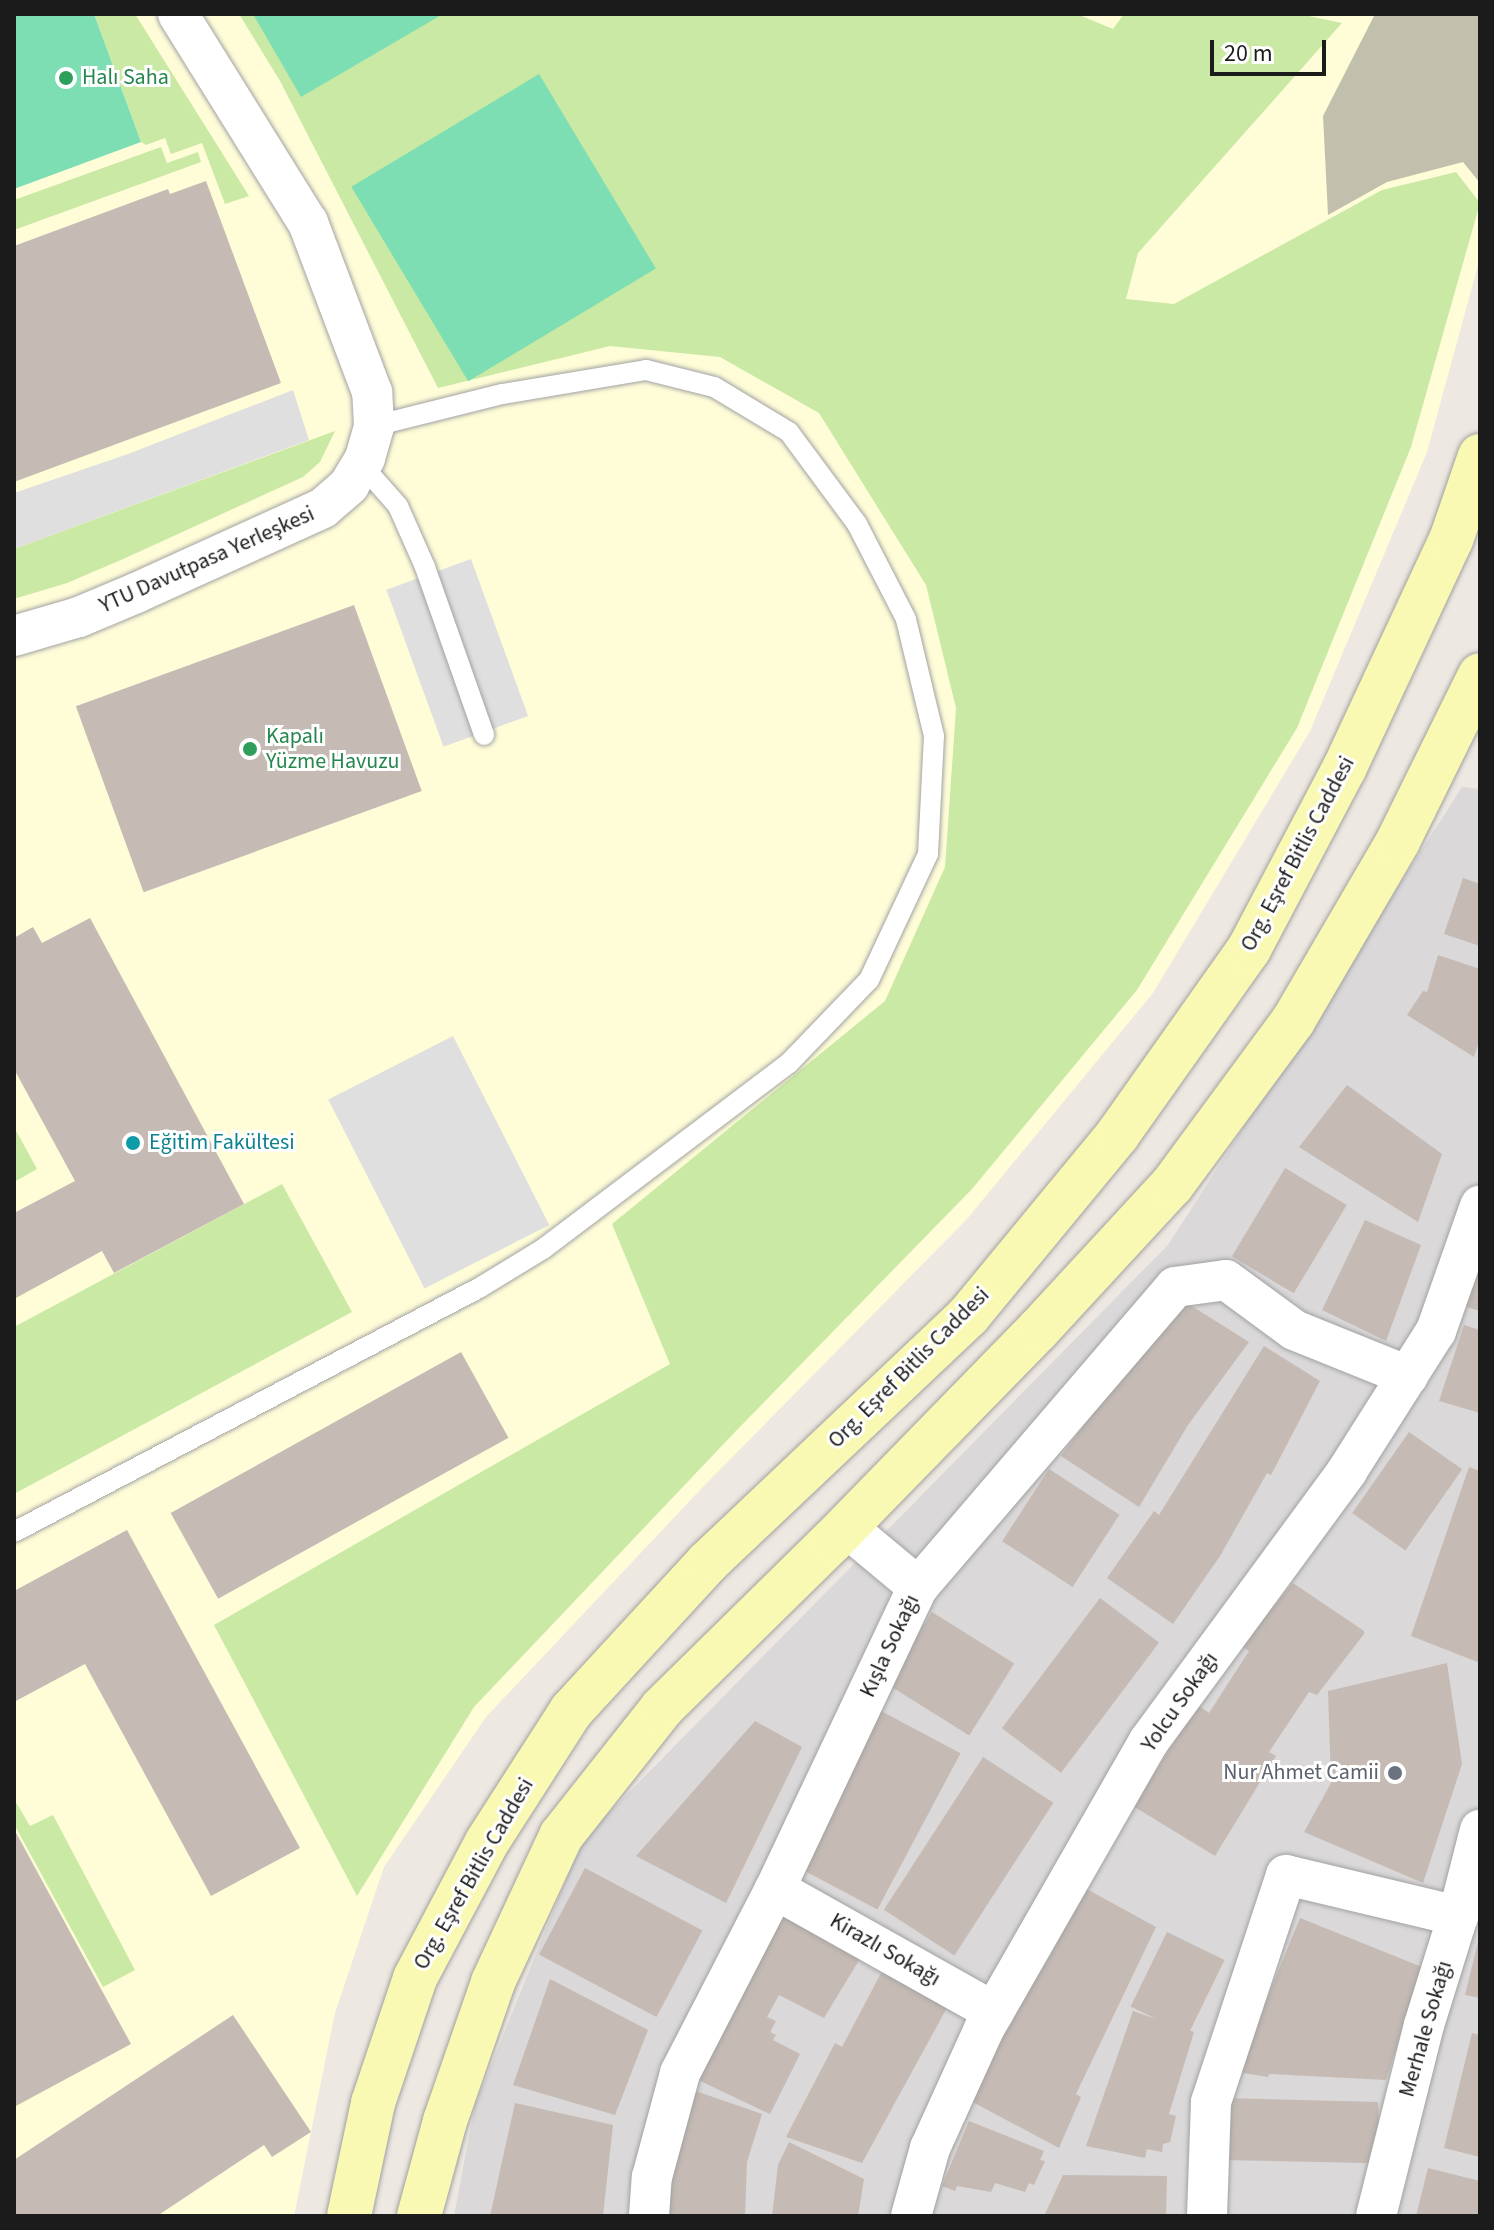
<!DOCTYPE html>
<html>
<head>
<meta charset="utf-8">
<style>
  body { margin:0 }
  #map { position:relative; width:1494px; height:2230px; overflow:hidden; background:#ede8e1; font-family:"Source Sans 3",sans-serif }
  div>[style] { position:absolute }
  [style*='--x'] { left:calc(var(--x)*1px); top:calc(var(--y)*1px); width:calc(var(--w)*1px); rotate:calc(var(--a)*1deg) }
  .residential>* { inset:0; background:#dad8d8 }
  .education>* { inset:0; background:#fffdd8 }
  .construction>* { inset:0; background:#c1c0ac }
  .grass>* { inset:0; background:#cae9a5 }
  .pitch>* { inset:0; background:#7ddeb3; transform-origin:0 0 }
  .parking>* { inset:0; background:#dfdfdf; transform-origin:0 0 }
  .building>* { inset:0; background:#c5bab4; transform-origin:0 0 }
  .roads { filter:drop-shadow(0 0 2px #a2a2a2) drop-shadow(0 0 2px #a2a2a2) }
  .lane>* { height:20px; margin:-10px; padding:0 10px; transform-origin:10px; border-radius:10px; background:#fff }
  .street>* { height:40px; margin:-20px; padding:0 20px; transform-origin:20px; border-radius:20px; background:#fff }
  .secondary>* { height:44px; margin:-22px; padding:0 22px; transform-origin:22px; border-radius:22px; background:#f9f9b3 }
  .dots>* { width:22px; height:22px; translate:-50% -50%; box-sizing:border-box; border:4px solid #fff; border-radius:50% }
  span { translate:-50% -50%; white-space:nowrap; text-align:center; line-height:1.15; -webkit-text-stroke:6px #fff; paint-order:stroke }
  .leisure-label { font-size:22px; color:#27864d }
  .left { translate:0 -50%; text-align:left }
  .street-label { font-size:22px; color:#1b1b1b }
  .culture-label { font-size:22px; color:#0d838f }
  .worship-label { font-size:22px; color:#5b616d }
  .right { translate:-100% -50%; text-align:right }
  .frame { position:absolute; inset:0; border:16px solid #1b1b1b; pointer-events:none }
  .scale { position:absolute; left:1210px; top:40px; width:116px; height:36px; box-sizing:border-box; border:4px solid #1b1b1b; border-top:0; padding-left:10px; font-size:24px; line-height:28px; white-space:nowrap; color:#1b1b1b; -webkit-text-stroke:6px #fff; paint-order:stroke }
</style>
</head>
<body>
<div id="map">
  <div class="residential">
    <i style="clip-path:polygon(1462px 787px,1480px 789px,1480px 2216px,454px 2216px,475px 2105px,582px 1840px,1168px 1245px)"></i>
  </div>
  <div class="education">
    <i style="clip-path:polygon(14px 14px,1480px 14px,1480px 258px,1427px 452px,1310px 731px,1153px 993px,967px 1219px,699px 1491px,486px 1717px,384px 1867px,335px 2013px,294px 2216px,14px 2216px)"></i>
  </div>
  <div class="construction">
    <i style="clip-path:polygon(1375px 14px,1480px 14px,1480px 183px,1463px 162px,1387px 182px,1328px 215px,1323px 116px)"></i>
  </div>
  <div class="grass">
    <i style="clip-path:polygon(94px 14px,135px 14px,249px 196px,225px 204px,202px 143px,171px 154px,165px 138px,146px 145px,141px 142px)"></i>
    <i style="clip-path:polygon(239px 14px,1077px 14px,1113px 29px,1124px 14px,1299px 14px,1342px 23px,1138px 253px,1126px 299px,1174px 304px,1382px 190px,1456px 172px,1480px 203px,1411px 447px,1297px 728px,1137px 990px,972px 1189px,734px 1433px,474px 1707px,357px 1896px,214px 1625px,670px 1364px,612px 1224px,885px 1001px,945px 867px,956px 708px,926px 585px,819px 413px,720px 357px,610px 346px,438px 388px,280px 81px)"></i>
    <i style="clip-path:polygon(161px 147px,167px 163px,198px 152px,201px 162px,14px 230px,14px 200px)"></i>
    <i style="clip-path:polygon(335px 431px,320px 462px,303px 477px,121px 560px,67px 583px,14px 599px,14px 549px)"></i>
    <i style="clip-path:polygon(14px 1127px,37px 1169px,14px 1182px)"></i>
    <i style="clip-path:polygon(282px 1184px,352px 1312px,14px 1494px,14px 1327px)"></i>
    <i style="clip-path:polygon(14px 1799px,30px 1826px,53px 1815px,135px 1970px,103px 1987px,14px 1824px)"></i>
  </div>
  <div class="pitch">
    <i style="clip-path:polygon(14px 14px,94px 14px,141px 142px,14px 189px)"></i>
    <i style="clip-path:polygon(253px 14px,443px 14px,301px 97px)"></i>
    <i style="left:539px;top:74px;width:227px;height:219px;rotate:59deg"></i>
  </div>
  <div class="parking">
    <i style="clip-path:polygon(293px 390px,309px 440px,14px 549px,14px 493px,128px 454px)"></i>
    <i style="left:471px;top:559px;width:167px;height:90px;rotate:70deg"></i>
    <i style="left:453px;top:1036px;width:212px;height:140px;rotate:63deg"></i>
  </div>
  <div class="building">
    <i style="clip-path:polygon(206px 181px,281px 383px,14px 482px,14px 246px,168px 189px,170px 194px)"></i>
    <i style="left:354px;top:605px;width:198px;height:296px;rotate:70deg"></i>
    <i style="clip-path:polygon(1463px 878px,1480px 884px,1480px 946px,1444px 934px)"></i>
    <i style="clip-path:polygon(90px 918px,244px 1204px,114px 1273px,102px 1251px,14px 1299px,14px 1213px,75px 1181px,14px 1069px,14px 938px,33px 927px,42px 943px)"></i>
    <i style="clip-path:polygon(1438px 955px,1480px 969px,1480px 1038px,1474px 1057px,1407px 1015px,1423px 991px,1427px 992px)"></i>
    <i style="clip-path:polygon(1347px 1085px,1442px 1154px,1418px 1222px,1299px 1147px)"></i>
    <i style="left:1285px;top:1168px;width:72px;height:103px;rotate:31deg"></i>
    <i style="clip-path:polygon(1365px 1220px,1421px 1245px,1386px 1341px,1322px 1310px)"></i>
    <i style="clip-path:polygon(1480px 1245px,1480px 1311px,1460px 1305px)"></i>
    <i style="clip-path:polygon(1179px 1298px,1249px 1342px,1188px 1425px,1139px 1507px,1061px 1456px)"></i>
    <i style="clip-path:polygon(1464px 1325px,1480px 1330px,1480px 1413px,1439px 1401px)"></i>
    <i style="clip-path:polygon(1264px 1346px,1320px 1381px,1271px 1475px,1267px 1473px,1220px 1556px,1173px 1624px,1107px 1578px,1154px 1511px,1159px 1515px)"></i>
    <i style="left:461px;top:1352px;width:98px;height:332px;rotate:61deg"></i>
    <i style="left:1409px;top:1432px;width:65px;height:99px;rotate:35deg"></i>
    <i style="clip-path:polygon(1469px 1467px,1480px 1471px,1480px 1663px,1411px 1636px)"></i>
    <i style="left:1049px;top:1469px;width:84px;height:86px;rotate:33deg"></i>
    <i style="clip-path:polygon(127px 1530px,300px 1848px,211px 1896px,85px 1664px,14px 1702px,14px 1591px)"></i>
    <i style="clip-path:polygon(1293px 1583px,1364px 1631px,1364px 1634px,1317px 1695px,1309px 1692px,1269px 1752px,1276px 1756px,1215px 1856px,1133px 1806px,1198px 1705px,1209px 1713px,1249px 1651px,1241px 1646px)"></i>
    <i style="left:1100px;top:1598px;width:74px;height:163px;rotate:37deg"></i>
    <i style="left:932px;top:1612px;width:97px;height:85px;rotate:32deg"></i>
    <i style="clip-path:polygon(1447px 1663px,1462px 1764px,1423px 1883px,1304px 1832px,1331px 1783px,1328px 1691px)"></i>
    <i style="left:881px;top:1711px;width:90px;height:177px;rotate:28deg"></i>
    <i style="clip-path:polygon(755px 1721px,802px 1747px,726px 1903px,636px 1856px)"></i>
    <i style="left:983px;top:1757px;width:84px;height:182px;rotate:33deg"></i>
    <i style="clip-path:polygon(14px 1829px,131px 2044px,14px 2107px)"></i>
    <i style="left:585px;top:1868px;width:133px;height:98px;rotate:28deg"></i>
    <i style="clip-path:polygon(1083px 1887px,1156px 1927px,1076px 2094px,1081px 2097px,1059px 2148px,969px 2100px,1011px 2014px,1051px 1954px)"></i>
    <i style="clip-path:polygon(778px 1909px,864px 1952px,824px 2018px,779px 1995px,767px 2017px,776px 2021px,770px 2032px,776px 2035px,773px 2040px,800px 2054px,770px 2114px,692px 2077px)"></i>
    <i style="clip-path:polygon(1300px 1918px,1422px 1967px,1386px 2080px,1269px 2074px,1268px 2077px,1237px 2072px)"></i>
    <i style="left:1167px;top:1932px;width:64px;height:83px;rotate:26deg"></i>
    <i style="clip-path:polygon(1479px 1938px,1480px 1939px,1480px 1998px,1465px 1995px)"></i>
    <i style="clip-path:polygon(888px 1960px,954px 1995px,862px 2163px,786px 2137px,835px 2043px,842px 2047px)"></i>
    <i style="clip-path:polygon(550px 1979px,648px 2030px,615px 2115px,513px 2085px)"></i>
    <i style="clip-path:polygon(1133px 2011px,1194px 2032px,1169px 2114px,1176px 2116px,1170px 2142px,1163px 2144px,1162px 2152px,1147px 2149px,1145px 2158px,1086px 2146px)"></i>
    <i style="clip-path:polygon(233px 2015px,311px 2132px,272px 2157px,264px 2145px,157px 2216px,14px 2216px,14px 2160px)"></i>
    <i style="clip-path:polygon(1472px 2033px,1480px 2035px,1480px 2157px,1444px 2148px)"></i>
    <i style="clip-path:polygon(687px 2088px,762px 2114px,747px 2162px,745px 2216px,665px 2216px)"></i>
    <i style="clip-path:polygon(1221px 2098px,1378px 2102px,1379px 2126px,1368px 2163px,1222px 2160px)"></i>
    <i style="clip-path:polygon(515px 2103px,613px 2125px,603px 2216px,490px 2216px)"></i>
    <i style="clip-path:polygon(969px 2121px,1044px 2151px,1040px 2160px,1045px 2161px,1034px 2185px,1029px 2183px,1025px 2192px,995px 2183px,991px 2192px,957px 2186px,955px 2191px,942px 2186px)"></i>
    <i style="clip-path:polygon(789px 2142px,864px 2179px,858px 2216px,772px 2216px,778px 2165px)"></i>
    <i style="clip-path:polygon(1428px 2168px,1480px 2181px,1480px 2216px,1416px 2216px)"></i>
    <i style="clip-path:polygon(1063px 2175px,1167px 2176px,1166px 2216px,1044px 2216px)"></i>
  </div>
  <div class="roads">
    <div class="lane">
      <i style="--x:361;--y:464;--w:56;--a:48.6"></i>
      <i style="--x:398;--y:506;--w:67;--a:66.1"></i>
      <i style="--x:425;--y:567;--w:178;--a:70.6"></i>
      <i style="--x:14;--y:1532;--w:525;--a:-27.69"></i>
      <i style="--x:479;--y:1288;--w:75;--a:-31.4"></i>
      <i style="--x:543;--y:1249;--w:308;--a:-37.1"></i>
      <i style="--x:789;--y:1063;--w:115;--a:-46.1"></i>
      <i style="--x:869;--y:980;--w:139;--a:-64.9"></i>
      <i style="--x:928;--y:854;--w:118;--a:-87.1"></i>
      <i style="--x:934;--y:736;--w:120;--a:-103.5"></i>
      <i style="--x:906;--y:619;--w:107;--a:-117.3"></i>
      <i style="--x:857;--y:524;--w:114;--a:-126.5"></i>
      <i style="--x:789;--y:432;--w:87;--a:-149"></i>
      <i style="--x:714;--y:387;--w:70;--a:-166"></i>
      <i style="--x:646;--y:370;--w:146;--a:170.5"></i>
      <i style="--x:502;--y:394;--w:132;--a:166"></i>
    </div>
    <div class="street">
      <i style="--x:14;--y:636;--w:68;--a:-16.3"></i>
      <i style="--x:79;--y:617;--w:62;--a:-22.8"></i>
      <i style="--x:136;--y:593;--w:205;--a:-24.4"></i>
      <i style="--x:323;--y:508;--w:35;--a:-41"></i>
      <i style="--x:349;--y:485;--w:31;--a:-59"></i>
      <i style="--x:365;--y:458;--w:33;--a:-74"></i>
      <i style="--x:374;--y:426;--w:34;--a:-93"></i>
      <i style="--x:372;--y:392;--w:181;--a:-110.7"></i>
      <i style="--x:308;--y:223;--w:246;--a:-121.9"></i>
      <i style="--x:846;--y:1527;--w:94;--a:39.8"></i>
      <i style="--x:775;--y:1889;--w:251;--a:29.3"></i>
      <i style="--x:649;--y:2216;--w:39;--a:-86"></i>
      <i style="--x:652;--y:2177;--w:108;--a:-74.9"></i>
      <i style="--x:680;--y:2073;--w:207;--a:-62.7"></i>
      <i style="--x:775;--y:1889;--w:334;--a:-64.7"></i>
      <i style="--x:918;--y:1587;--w:395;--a:-49.4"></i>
      <i style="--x:1175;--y:1287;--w:51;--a:-7.8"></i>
      <i style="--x:1226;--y:1280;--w:84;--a:36.3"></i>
      <i style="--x:1294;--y:1330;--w:123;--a:22"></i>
      <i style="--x:911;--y:2216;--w:71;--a:-74.4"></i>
      <i style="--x:930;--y:2148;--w:131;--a:-65.6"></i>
      <i style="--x:984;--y:2029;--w:332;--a:-60.2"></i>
      <i style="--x:1149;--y:1741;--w:335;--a:-53.7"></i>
      <i style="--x:1347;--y:1471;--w:166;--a:-57.6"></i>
      <i style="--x:1436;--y:1331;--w:133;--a:-70.6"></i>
      <i style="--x:1207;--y:2216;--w:114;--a:-88"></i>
      <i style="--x:1211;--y:2102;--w:239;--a:-71.7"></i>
      <i style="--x:1286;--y:1875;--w:177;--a:13.4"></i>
      <i style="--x:1376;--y:2216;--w:197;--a:-75.9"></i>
      <i style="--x:1424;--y:2025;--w:114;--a:-72.7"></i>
      <i style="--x:1458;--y:1916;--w:89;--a:-75.7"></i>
    </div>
    <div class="secondary">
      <i style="--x:349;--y:2216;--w:116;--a:-78"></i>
      <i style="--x:373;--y:2103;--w:132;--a:-71.4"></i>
      <i style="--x:415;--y:1978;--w:154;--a:-62.1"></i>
      <i style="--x:487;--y:1842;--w:156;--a:-57.3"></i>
      <i style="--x:571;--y:1711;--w:202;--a:-47.4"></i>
      <i style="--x:708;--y:1562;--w:359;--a:-43.4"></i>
      <i style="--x:969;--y:1315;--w:234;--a:-50.5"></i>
      <i style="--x:1118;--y:1134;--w:227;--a:-54.7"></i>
      <i style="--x:1249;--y:949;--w:204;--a:-62.2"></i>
      <i style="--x:1344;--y:769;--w:253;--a:-65"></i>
      <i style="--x:1451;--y:540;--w:89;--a:-71"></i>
      <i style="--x:419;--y:2216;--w:98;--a:-74.7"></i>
      <i style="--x:445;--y:2121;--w:147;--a:-70.9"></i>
      <i style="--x:493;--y:1982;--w:161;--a:-65"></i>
      <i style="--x:561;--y:1836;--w:163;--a:-51.7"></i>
      <i style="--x:662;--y:1708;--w:238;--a:-44.5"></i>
      <i style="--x:832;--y:1541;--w:295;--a:-45.7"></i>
      <i style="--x:1038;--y:1330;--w:197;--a:-47.3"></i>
      <i style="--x:1172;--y:1185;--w:204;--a:-53.6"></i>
      <i style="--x:1293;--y:1021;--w:208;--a:-59.7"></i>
      <i style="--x:1398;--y:841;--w:185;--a:-63.7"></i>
    </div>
  </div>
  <div class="dots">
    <i style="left:66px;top:78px;background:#2e9e5b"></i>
    <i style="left:250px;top:749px;background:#2e9e5b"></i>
    <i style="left:133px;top:1143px;background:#0f9aa8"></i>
    <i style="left:1395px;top:1773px;background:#6b7280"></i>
  </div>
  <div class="leisure-label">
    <span class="left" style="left:82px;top:78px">Halı Saha</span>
    <span class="left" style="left:266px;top:749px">Kapalı<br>Yüzme Havuzu</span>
  </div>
  <div class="street-label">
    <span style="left:207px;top:560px;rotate:-24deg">YTU Davutpasa Yerleşkesi</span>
    <span style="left:1298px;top:854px;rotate:-62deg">Org. Eşref Bitlis Caddesi</span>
    <span style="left:909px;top:1368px;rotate:-45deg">Org. Eşref Bitlis Caddesi</span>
    <span style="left:890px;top:1646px;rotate:-65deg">Kışla Sokağı</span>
    <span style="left:1180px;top:1702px;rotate:-55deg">Yolcu Sokağı</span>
    <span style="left:474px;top:1874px;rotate:-60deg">Org. Eşref Bitlis Caddesi</span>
    <span style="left:885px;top:1950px;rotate:30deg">Kirazlı Sokağı</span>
    <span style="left:1426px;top:2029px;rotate:-74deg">Merhale Sokağı</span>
  </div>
  <div class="culture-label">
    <span class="left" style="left:149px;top:1143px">Eğitim Fakültesi</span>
  </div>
  <div class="worship-label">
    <span class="right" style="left:1379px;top:1773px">Nur Ahmet Camii</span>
  </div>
  <div class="frame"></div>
  <div class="scale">20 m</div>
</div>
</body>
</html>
